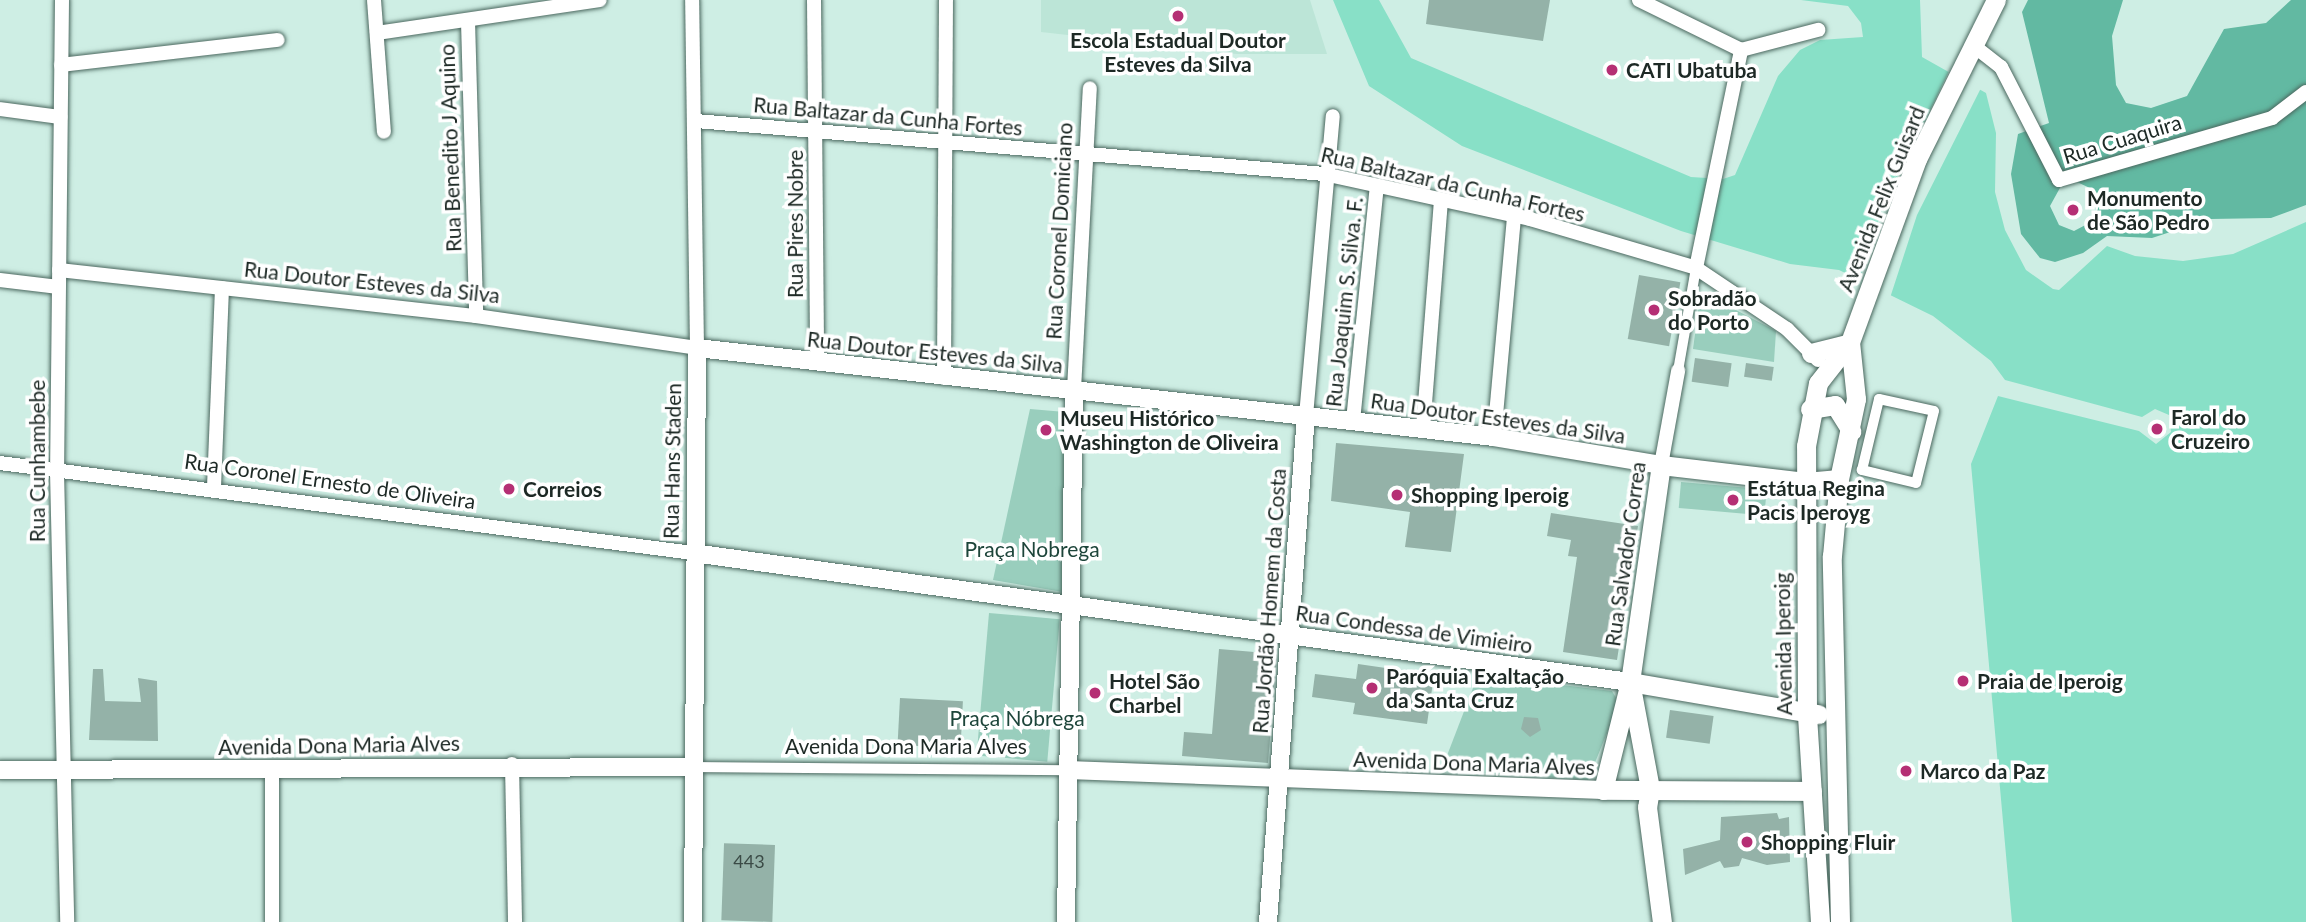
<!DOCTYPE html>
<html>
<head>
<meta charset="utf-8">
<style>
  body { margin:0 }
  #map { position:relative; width:2306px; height:922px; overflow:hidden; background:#ceeee4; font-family:Lato,sans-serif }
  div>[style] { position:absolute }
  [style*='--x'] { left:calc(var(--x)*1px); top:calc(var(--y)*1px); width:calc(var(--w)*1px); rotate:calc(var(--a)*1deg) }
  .built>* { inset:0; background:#bce5d7 }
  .green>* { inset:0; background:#99cebd; transform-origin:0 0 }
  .forest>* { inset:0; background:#62b9a2 }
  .water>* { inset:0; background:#88e0c7 }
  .pier>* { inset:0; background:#ceeee4 }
  .building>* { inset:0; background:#94b2a8; transform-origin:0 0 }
  .roads { filter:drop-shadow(0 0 2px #4b685f) drop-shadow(0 0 2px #4b685f) }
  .pedestrian>* { height:10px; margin:-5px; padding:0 5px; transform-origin:5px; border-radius:5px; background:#fff }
  .minor>* { height:14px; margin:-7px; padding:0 7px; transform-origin:7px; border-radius:7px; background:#fff }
  .tertiary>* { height:18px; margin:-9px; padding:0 9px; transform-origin:9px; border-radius:9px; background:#fff }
  .secondary>* { height:19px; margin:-9.5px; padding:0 9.5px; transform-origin:9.5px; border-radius:9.5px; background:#fff }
  .dots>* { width:19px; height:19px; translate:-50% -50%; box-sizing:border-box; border:4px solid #fff; border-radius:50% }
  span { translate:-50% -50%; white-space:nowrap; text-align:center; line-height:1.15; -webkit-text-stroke:7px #fff; paint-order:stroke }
  .number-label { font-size:18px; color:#3b4b46 }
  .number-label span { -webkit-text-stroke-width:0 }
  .poi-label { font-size:21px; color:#1d2925; font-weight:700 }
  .left { translate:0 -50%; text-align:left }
  .street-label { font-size:21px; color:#1d2925 }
  .park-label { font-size:21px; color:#1d453a }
</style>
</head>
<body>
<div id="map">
  <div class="built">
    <i style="clip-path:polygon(1041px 0,1310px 0,1327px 54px,1237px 54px,1041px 32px)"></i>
  </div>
  <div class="green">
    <i style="clip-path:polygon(1713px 298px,1776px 331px,1774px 362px,1693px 349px,1699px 304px)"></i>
    <i style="clip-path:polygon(1030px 409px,1065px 412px,1063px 592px,993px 580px)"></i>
    <i style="left:1681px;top:482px;width:86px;height:26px;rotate:5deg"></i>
    <i style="left:989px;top:613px;width:71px;height:143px;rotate:5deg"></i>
    <i style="clip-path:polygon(1478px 675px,1612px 691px,1619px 703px,1588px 780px,1449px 771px,1443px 766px)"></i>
  </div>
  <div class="forest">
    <i style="clip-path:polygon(evenodd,2028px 0,2123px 0,2112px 36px,2116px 85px,2126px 103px,2151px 108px,2187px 96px,2224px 29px,2266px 23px,2291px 0,2306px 0,2306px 205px,2271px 218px,2210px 219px,2152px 238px,2107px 236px,2083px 253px,2055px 262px,2040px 258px,2021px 234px,2011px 174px,2018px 134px,2049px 123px,2022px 12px,2028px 0,2077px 182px,2092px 189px,2099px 204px,2095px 220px,2074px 231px,2059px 225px,2050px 206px,2061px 186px,2077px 182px)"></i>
  </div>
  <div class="water">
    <i style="clip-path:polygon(1333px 0,1379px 0,1411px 58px,1691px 177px,1723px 179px,1735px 175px,1778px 76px,1800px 50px,1820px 40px,1863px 37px,1861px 23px,1848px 6px,1801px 0,1920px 0,1922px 57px,1986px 93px,1996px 133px,1995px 192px,2005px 230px,2026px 270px,2053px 289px,2059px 290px,2107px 246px,2135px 256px,2183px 261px,2233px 254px,2306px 222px,2306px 922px,2012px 922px,1971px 464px,1998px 396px,2139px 431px,2156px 444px,2171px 432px,2169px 415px,2155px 409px,2142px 417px,2005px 380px,1991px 361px,1933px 316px,1839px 270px,1790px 264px,1681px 231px,1462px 146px,1369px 86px)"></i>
  </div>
  <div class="pier">
    <i style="clip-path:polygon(1950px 69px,1982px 86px,1917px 215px,1889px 301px,1858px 284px,1882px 210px)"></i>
  </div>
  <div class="building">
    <i style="clip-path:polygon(1429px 0,1550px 0,1543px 41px,1426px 24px)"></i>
    <i style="left:1639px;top:275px;width:42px;height:65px;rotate:10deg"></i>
    <i style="left:1695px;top:358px;width:37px;height:24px;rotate:8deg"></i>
    <i style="left:1746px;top:363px;width:28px;height:14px;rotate:8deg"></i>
    <i style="clip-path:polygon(1336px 443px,1464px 454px,1451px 552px,1405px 547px,1410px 512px,1331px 501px)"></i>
    <i style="clip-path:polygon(1551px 513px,1638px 526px,1617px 660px,1563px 652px,1577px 557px,1568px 556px,1571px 540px,1547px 536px)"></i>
    <i style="clip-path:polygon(1219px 649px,1277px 654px,1268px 763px,1182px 756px,1184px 732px,1212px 734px)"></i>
    <i style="clip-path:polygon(1358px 664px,1434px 675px,1427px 724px,1353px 714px,1355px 703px,1312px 697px,1315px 674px,1356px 679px)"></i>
    <i style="clip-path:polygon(93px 669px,103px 669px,105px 701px,141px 702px,138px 678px,157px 681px,158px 741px,89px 740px)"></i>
    <i style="left:900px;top:698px;width:63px;height:47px;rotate:3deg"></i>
    <i style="left:1670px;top:710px;width:44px;height:28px;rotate:8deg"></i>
    <i style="clip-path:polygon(1524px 717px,1538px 718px,1541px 730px,1530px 737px,1521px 729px)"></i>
    <i style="clip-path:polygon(1777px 813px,1779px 819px,1789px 817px,1790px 862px,1767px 865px,1742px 858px,1739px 866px,1724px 868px,1720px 861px,1685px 875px,1683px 849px,1720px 840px,1721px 817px)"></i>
    <i style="left:775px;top:845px;width:77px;height:51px;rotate:92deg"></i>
  </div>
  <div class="roads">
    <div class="pedestrian">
      <i style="--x:1678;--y:371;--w:105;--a:-80.1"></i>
      <i style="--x:1879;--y:399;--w:56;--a:12.3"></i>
      <i style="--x:1934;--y:411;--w:74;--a:104"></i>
      <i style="--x:1916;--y:483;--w:56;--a:-166.5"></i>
      <i style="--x:1862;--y:470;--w:73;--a:-76.5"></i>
      <i style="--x:690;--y:767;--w:378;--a:0.5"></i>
    </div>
    <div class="minor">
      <i style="--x:62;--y:0;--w:471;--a:90.6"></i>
      <i style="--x:57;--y:471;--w:451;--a:88.7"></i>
      <i style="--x:374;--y:0;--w:132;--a:85.7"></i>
      <i style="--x:814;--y:0;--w:363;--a:89.5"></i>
      <i style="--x:1639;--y:0;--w:114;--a:26.1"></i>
      <i style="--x:468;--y:21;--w:295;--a:88.4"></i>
      <i style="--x:377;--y:33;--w:225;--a:-8.4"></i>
      <i style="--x:1974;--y:46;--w:34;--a:38"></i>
      <i style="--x:2001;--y:67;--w:127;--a:62.8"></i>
      <i style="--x:2059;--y:180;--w:222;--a:-16.2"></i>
      <i style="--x:2272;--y:118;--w:43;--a:-37.4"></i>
      <i style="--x:1741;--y:50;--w:80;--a:-14.6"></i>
      <i style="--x:61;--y:65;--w:218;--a:-6.6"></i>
      <i style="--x:0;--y:109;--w:61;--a:7.6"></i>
      <i style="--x:696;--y:121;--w:630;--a:4.82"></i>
      <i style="--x:1324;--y:174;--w:211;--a:12.3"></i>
      <i style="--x:1530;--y:219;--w:173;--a:16.4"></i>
      <i style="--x:1696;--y:268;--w:110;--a:33.8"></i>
      <i style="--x:1787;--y:329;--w:44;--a:45"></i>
      <i style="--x:1696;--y:268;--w:223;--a:-78.3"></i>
      <i style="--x:59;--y:270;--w:420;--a:6.3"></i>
      <i style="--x:476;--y:316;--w:223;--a:8.2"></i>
      <i style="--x:697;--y:348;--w:348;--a:-90.8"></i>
      <i style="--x:0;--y:280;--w:59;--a:6.8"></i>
      <i style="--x:944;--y:378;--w:378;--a:-89.7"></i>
      <i style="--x:1074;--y:390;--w:302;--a:-87"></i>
      <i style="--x:1306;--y:416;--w:301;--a:-84.9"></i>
      <i style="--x:1353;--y:421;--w:236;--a:-84.2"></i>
      <i style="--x:1423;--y:429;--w:230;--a:-85.5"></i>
      <i style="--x:1494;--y:437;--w:221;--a:-84.8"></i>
      <i style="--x:0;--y:463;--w:699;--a:7.4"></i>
      <i style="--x:1661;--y:465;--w:96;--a:-79.7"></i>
      <i style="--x:214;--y:487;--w:199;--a:-87.7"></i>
      <i style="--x:512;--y:764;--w:158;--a:88.9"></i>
      <i style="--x:272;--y:769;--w:153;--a:90"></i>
    </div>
    <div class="tertiary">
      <i style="--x:693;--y:553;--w:946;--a:7.84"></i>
      <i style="--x:0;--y:770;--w:690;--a:-0.25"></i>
      <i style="--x:1068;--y:770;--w:535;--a:2.14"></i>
      <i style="--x:693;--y:922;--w:574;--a:-89.6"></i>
      <i style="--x:697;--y:348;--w:802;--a:6.37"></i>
      <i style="--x:1494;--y:437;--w:169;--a:9.5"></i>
      <i style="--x:1066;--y:922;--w:532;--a:-89.14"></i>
      <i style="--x:1268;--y:922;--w:507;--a:-85.71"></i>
    </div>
    <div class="secondary">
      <i style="--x:1811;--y:353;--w:36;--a:-14"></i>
      <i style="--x:1810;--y:409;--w:25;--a:-9"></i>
      <i style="--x:1835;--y:405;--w:31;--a:58"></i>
      <i style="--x:1630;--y:682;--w:191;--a:9.7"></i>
      <i style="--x:1631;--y:687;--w:104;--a:79.4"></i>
      <i style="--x:1650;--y:789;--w:18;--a:99"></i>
      <i style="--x:1647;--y:807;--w:116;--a:82.6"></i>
      <i style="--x:1812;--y:791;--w:209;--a:-179.7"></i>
      <i style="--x:1603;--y:790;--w:111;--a:-76"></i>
      <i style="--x:1630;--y:682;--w:219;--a:-81.9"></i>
      <i style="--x:1661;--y:465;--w:145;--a:6.7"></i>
      <i style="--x:1805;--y:482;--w:34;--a:-5"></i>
      <i style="--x:1820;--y:922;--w:208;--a:-93.6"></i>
      <i style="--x:1807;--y:714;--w:268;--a:-90.2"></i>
      <i style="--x:1806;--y:446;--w:64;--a:-79.2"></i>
      <i style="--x:1818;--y:383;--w:52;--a:-52"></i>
      <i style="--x:1840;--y:922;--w:366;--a:-91.3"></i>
      <i style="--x:1832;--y:556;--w:77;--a:-84.8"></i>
      <i style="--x:1839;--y:479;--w:82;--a:-78"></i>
      <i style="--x:1856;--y:399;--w:57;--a:-96"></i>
      <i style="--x:1850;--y:342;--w:195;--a:-69.9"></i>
      <i style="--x:1917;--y:159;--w:178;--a:-63.6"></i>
    </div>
  </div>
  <div class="dots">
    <i style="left:1178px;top:16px;background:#b52f74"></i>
    <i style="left:1612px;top:70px;background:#b52f74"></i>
    <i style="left:2073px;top:210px;background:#b52f74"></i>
    <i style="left:1654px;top:310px;background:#b52f74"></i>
    <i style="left:2157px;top:429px;background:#b52f74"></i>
    <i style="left:1046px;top:430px;background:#b52f74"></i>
    <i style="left:509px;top:489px;background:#b52f74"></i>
    <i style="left:1397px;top:495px;background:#b52f74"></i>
    <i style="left:1733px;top:500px;background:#b52f74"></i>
    <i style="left:1963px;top:681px;background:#b52f74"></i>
    <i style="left:1372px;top:688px;background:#b52f74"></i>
    <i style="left:1095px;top:693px;background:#b52f74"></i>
    <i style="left:1906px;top:771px;background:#b52f74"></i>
    <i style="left:1747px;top:842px;background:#b52f74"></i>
  </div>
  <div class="number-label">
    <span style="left:749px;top:861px">443</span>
  </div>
  <div class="poi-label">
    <span style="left:1178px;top:52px">Escola Estadual Doutor<br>Esteves da Silva</span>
    <span class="left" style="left:1626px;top:70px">CATI Ubatuba</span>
    <span class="left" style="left:2087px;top:210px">Monumento<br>de São Pedro</span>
    <span class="left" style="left:1668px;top:310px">Sobradão<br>do Porto</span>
    <span class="left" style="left:2171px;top:429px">Farol do<br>Cruzeiro</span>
    <span class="left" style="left:1060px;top:430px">Museu Histórico<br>Washington de Oliveira</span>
    <span class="left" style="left:1747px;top:500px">Estátua Regina<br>Pacis Iperoyg</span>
    <span class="left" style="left:523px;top:489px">Correios</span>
    <span class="left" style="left:1411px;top:495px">Shopping Iperoig</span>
    <span class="left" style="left:1386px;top:688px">Paróquia Exaltação<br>da Santa Cruz</span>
    <span class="left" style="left:1109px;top:693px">Hotel São<br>Charbel</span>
    <span class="left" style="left:1977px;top:681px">Praia de Iperoig</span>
    <span class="left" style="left:1920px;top:771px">Marco da Paz</span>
    <span class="left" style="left:1761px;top:842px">Shopping Fluir</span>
  </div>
  <div class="street-label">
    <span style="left:888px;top:116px;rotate:5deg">Rua Baltazar da Cunha Fortes</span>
    <span style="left:2122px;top:139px;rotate:-17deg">Rua Cuaquira</span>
    <span style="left:450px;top:148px;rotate:-92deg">Rua Benedito J Aquino</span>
    <span style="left:1453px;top:184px;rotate:13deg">Rua Baltazar da Cunha Fortes</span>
    <span style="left:1881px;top:199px;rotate:-68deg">Avenida Felix Guisard</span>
    <span style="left:795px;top:224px;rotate:-90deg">Rua Pires Nobre</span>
    <span style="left:1059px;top:231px;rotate:-87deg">Rua Coronel Domiciano</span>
    <span style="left:372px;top:282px;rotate:6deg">Rua Doutor Esteves da Silva</span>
    <span style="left:1344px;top:302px;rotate:-84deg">Rua Joaquim S. Silva. F.</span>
    <span style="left:935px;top:352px;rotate:6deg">Rua Doutor Esteves da Silva</span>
    <span style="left:1498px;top:418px;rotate:8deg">Rua Doutor Esteves da Silva</span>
    <span style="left:37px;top:461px;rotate:-90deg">Rua Cunhambebe</span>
    <span style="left:672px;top:461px;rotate:-89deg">Rua Hans Staden</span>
    <span style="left:330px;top:481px;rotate:8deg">Rua Coronel Ernesto de Oliveira</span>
    <span style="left:1625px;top:554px;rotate:-82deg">Rua Salvador Correa</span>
    <span style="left:1269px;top:601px;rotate:-86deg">Rua Jordão Homem da Costa</span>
    <span style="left:1414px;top:629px;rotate:8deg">Rua Condessa de Vimieiro</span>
    <span style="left:1783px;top:644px;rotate:-91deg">Avenida Iperoig</span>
    <span style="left:339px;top:745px;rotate:-1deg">Avenida Dona Maria Alves</span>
    <span style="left:906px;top:746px">Avenida Dona Maria Alves</span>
    <span style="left:1474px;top:763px;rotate:2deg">Avenida Dona Maria Alves</span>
  </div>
  <div class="park-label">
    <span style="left:1032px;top:549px">Praça Nobrega</span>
    <span style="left:1017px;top:718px">Praça Nóbrega</span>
  </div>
</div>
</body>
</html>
